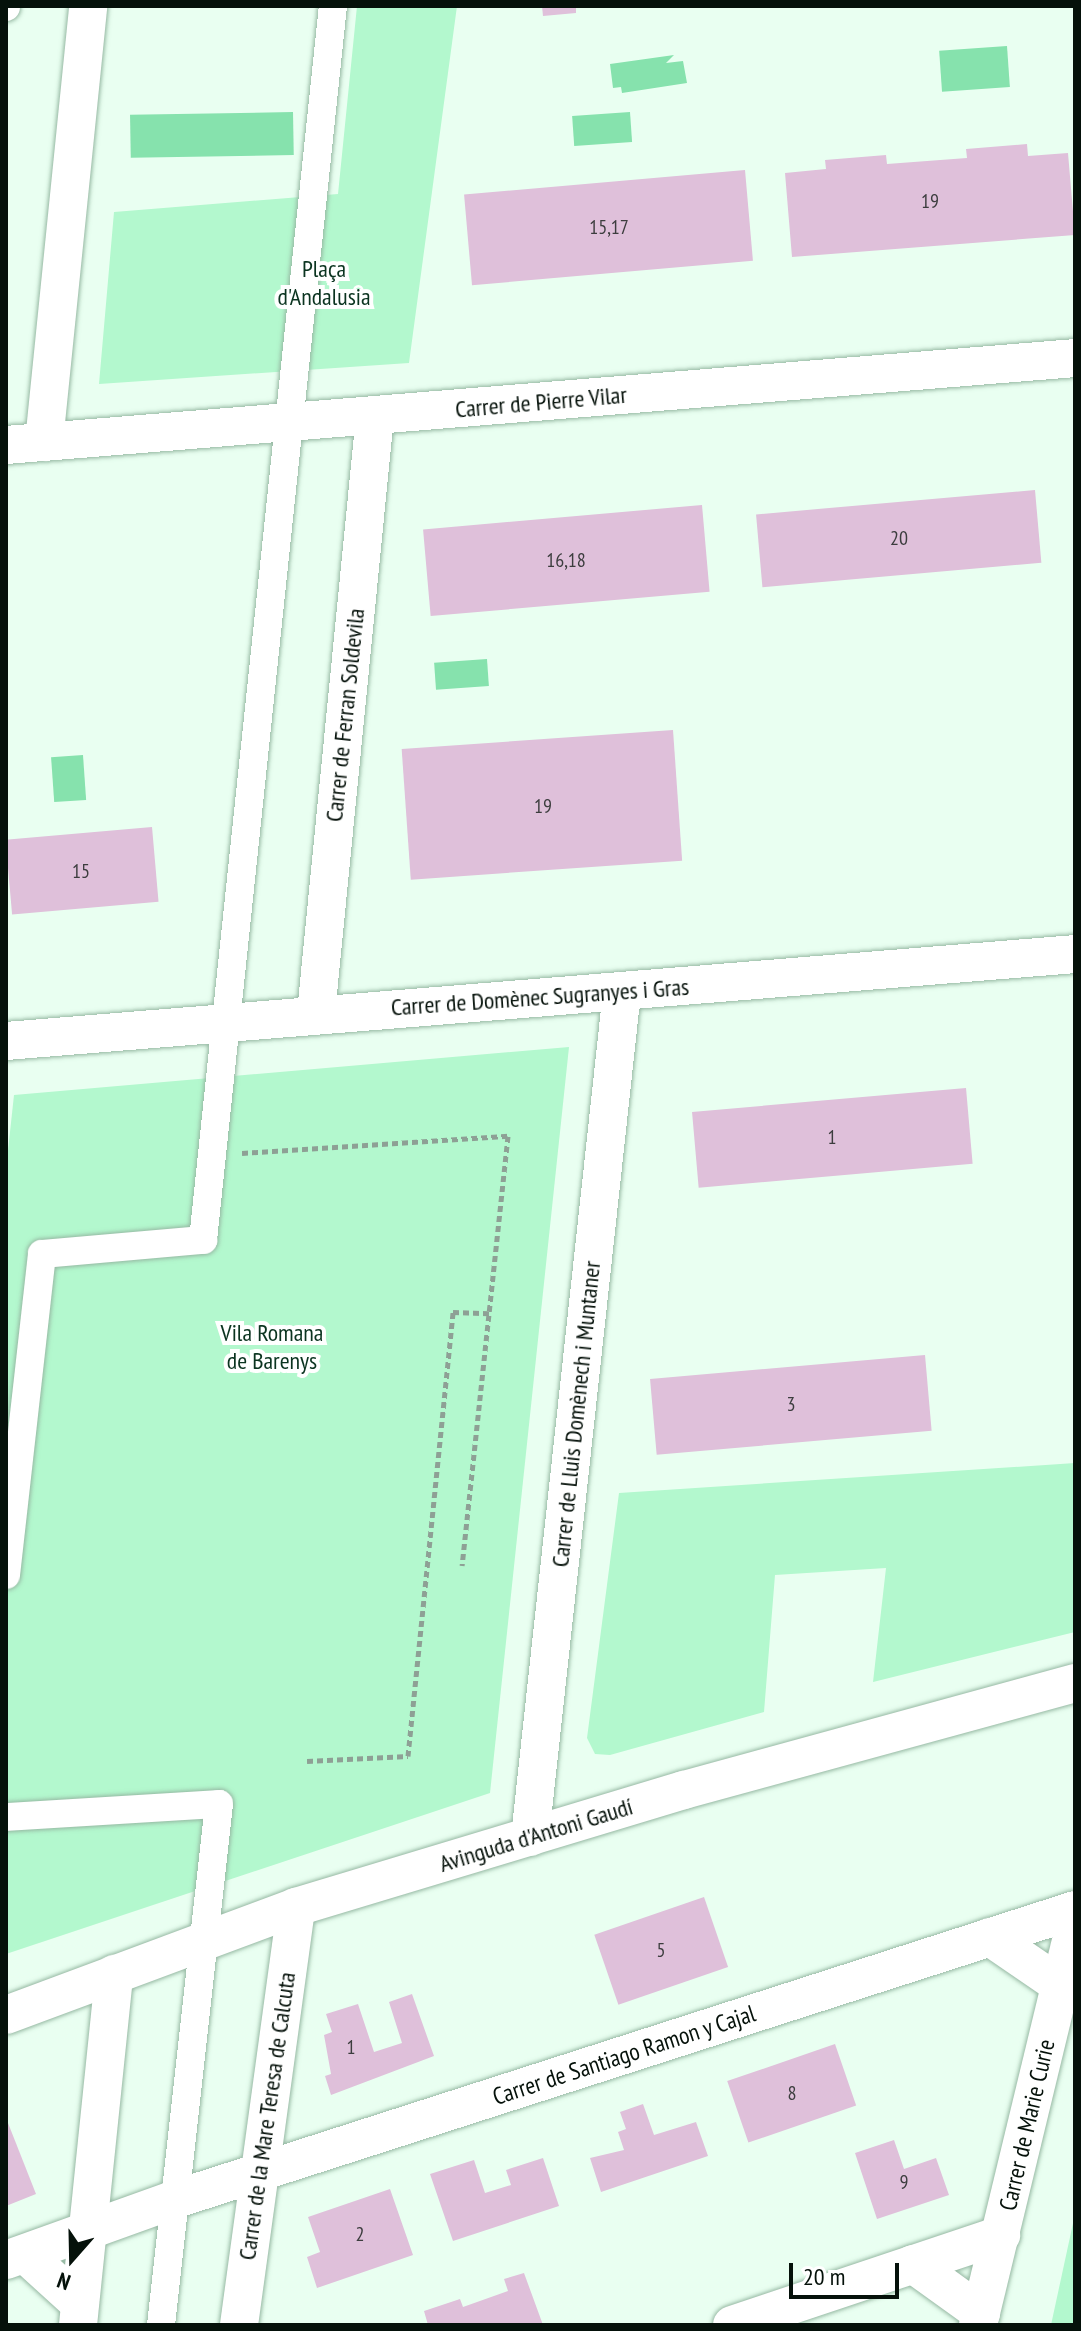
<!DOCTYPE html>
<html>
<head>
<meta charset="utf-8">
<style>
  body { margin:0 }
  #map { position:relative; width:1081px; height:2331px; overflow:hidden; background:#e9fff1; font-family:"PT Sans Narrow",sans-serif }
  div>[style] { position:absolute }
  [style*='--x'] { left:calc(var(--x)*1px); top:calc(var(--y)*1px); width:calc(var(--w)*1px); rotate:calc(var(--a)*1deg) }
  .green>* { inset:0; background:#b3f8ce }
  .water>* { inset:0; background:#86e2ad; transform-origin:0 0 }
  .building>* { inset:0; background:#dfc0da; transform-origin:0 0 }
  .path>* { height:5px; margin-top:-2.5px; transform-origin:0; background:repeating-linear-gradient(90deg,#8ea095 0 6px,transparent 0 10px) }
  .roads { filter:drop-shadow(0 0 2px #96b9a3) drop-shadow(0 0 2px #96b9a3) }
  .pedestrian>* { height:28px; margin:-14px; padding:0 14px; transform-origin:14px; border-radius:14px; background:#fff }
  .minor>* { height:38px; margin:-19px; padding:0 19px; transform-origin:19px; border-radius:19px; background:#fff }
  span { translate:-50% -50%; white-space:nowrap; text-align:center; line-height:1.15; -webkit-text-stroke:8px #fff; paint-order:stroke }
  .number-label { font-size:20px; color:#3c3d3e }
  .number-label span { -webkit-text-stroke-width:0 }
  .park-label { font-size:24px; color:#0b3420 }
  .street-label { font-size:24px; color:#05110a }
  .frame { position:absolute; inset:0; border:8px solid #05110a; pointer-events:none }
  .north { position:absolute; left:32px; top:2219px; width:80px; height:80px; -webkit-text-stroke:6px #fff; paint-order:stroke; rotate:200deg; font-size:22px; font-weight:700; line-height:32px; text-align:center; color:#05110a }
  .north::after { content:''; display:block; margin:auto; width:28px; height:36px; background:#05110a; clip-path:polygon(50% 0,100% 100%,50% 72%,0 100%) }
  .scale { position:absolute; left:789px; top:2263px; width:110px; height:36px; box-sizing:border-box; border:4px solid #05110a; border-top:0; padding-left:10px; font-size:24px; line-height:28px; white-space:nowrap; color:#05110a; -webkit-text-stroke:6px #fff; paint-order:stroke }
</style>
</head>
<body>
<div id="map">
  <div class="green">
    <i style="clip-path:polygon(357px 6px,457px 6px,409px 363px,99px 384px,114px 212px,338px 194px)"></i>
    <i style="clip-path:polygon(569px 1047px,490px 1793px,6px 1954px,6px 1169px,14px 1095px)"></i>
    <i style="clip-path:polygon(1075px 1463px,1075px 1632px,873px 1682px,886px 1568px,775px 1575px,764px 1712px,610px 1755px,595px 1754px,587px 1738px,619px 1493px)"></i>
    <i style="clip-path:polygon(1075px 2214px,1075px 2325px,1051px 2325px)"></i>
  </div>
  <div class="water">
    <i style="left:1007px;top:46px;width:41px;height:68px;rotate:86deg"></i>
    <i style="clip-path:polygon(674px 55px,666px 63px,683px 61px,687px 83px,622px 93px,621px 87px,613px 88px,610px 64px)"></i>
    <i style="left:293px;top:112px;width:43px;height:163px;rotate:89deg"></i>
    <i style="left:630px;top:112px;width:30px;height:58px;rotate:86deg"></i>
    <i style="left:487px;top:659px;width:27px;height:53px;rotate:86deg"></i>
    <i style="left:83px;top:755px;width:45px;height:32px;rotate:86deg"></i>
  </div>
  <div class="building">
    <i style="clip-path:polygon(542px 6px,576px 6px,576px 13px,543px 16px)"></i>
    <i style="clip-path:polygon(1027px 144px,1028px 156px,1068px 153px,1075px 235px,792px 257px,785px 173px,826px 169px,825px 160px,886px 155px,887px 164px,967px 158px,966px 149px)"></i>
    <i style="left:745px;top:170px;width:91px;height:282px;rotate:85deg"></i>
    <i style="left:1035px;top:490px;width:73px;height:280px;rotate:85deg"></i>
    <i style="left:702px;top:505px;width:87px;height:280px;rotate:85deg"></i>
    <i style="left:673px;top:730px;width:131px;height:272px;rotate:86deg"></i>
    <i style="left:152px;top:827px;width:75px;height:147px;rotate:85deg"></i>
    <i style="left:966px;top:1088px;width:76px;height:275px;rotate:85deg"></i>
    <i style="left:925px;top:1355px;width:76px;height:276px;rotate:85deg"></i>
    <i style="left:704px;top:1897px;width:74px;height:116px;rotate:71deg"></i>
    <i style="clip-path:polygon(412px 1994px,434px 2056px,331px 2095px,325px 2076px,331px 2074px,324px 2035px,332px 2032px,326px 2014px,358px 2004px,374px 2052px,402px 2043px,389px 2002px)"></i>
    <i style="left:835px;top:2044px;width:65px;height:114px;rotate:71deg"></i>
    <i style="clip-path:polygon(643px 2104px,654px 2135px,696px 2122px,708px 2156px,601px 2192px,590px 2158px,624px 2150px,618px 2132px,626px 2129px,620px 2112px)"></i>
    <i style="clip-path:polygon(8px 2123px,36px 2194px,6px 2206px,6px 2124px)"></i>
    <i style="clip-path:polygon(894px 2140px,904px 2169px,936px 2158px,949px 2195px,877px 2219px,855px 2153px)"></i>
    <i style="clip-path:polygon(543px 2158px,559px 2206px,453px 2241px,430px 2174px,474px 2160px,485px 2193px,511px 2185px,506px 2170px)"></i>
    <i style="clip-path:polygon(390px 2189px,413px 2255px,317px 2288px,307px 2257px,320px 2252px,308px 2217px)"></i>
    <i style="clip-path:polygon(524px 2273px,543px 2325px,428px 2325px,424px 2311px,460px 2299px,463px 2307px,508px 2291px,504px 2279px)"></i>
  </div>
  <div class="path">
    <i style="--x:242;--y:1153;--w:267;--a:-3.7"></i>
    <i style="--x:508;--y:1136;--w:432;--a:96.1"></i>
    <i style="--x:307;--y:1761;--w:101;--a:-2.8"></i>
    <i style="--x:408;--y:1756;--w:446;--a:-84.2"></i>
    <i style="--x:453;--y:1312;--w:36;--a:2"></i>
  </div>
  <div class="roads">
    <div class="pedestrian">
      <i style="--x:6;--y:7;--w:1;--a:-90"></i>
      <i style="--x:6;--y:1575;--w:323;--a:-83.6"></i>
      <i style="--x:42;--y:1254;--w:162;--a:-5"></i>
      <i style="--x:203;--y:1240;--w:1241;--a:-83.99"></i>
      <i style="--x:6;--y:1817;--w:213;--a:-3.5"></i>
      <i style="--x:219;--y:1804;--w:524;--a:96.35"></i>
    </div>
    <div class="minor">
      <i style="--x:44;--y:442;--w:438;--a:-84.2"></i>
      <i style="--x:6;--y:445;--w:1073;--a:-4.65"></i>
      <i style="--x:316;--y:1013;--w:600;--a:-84.36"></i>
      <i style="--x:6;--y:1041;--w:1073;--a:-4.65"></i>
      <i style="--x:530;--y:1837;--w:851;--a:-83.79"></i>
      <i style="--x:990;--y:1937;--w:85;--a:34.4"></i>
      <i style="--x:6;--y:2015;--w:309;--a:-20.4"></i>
      <i style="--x:296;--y:1907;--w:405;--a:-16.8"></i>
      <i style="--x:684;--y:1790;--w:405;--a:-15.3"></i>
      <i style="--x:25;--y:2254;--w:74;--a:42.3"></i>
      <i style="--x:6;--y:2260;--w:177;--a:-19.8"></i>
      <i style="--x:173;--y:2200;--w:947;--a:-17.82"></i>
      <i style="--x:913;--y:2264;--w:84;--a:35.8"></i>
      <i style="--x:78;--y:2325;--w:353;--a:-84.1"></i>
      <i style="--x:239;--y:2325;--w:422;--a:-82.2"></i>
      <i style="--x:732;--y:2325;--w:284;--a:-18.5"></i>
      <i style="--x:978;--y:2325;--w:413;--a:-76.4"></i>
    </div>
  </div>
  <div class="number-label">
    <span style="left:930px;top:201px">19</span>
    <span style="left:609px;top:227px">15,17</span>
    <span style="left:899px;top:538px">20</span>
    <span style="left:566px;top:560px">16,18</span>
    <span style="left:543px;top:806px">19</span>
    <span style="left:81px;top:871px">15</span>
    <span style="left:832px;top:1137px">1</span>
    <span style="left:791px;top:1404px">3</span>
    <span style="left:661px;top:1950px">5</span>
    <span style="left:351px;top:2047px">1</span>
    <span style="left:792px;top:2093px">8</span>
    <span style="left:904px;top:2182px">9</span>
    <span style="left:360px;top:2234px">2</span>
  </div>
  <div class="park-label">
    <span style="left:324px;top:283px">Plaça<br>d'Andalusia</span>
    <span style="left:272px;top:1347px">Vila Romana<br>de Barenys</span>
  </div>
  <div class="street-label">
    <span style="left:541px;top:402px;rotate:-5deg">Carrer de Pierre Vilar</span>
    <span style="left:345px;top:715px;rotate:-84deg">Carrer de Ferran Soldevila</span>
    <span style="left:540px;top:997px;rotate:-4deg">Carrer de Domènec Sugranyes i Gras</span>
    <span style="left:576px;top:1414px;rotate:-84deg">Carrer de Lluis Domènech i Muntaner</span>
    <span style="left:536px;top:1835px;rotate:-17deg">Avinguda d'Antoni Gaudí</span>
    <span style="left:624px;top:2055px;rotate:-18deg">Carrer de Santiago Ramon y Cajal</span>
    <span style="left:267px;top:2116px;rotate:-82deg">Carrer de la Mare Teresa de Calcuta</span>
    <span style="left:1027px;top:2125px;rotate:-77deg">Carrer de Marie Curie</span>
  </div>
  <div class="frame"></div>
  <div class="north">N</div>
  <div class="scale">20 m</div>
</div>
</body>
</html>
